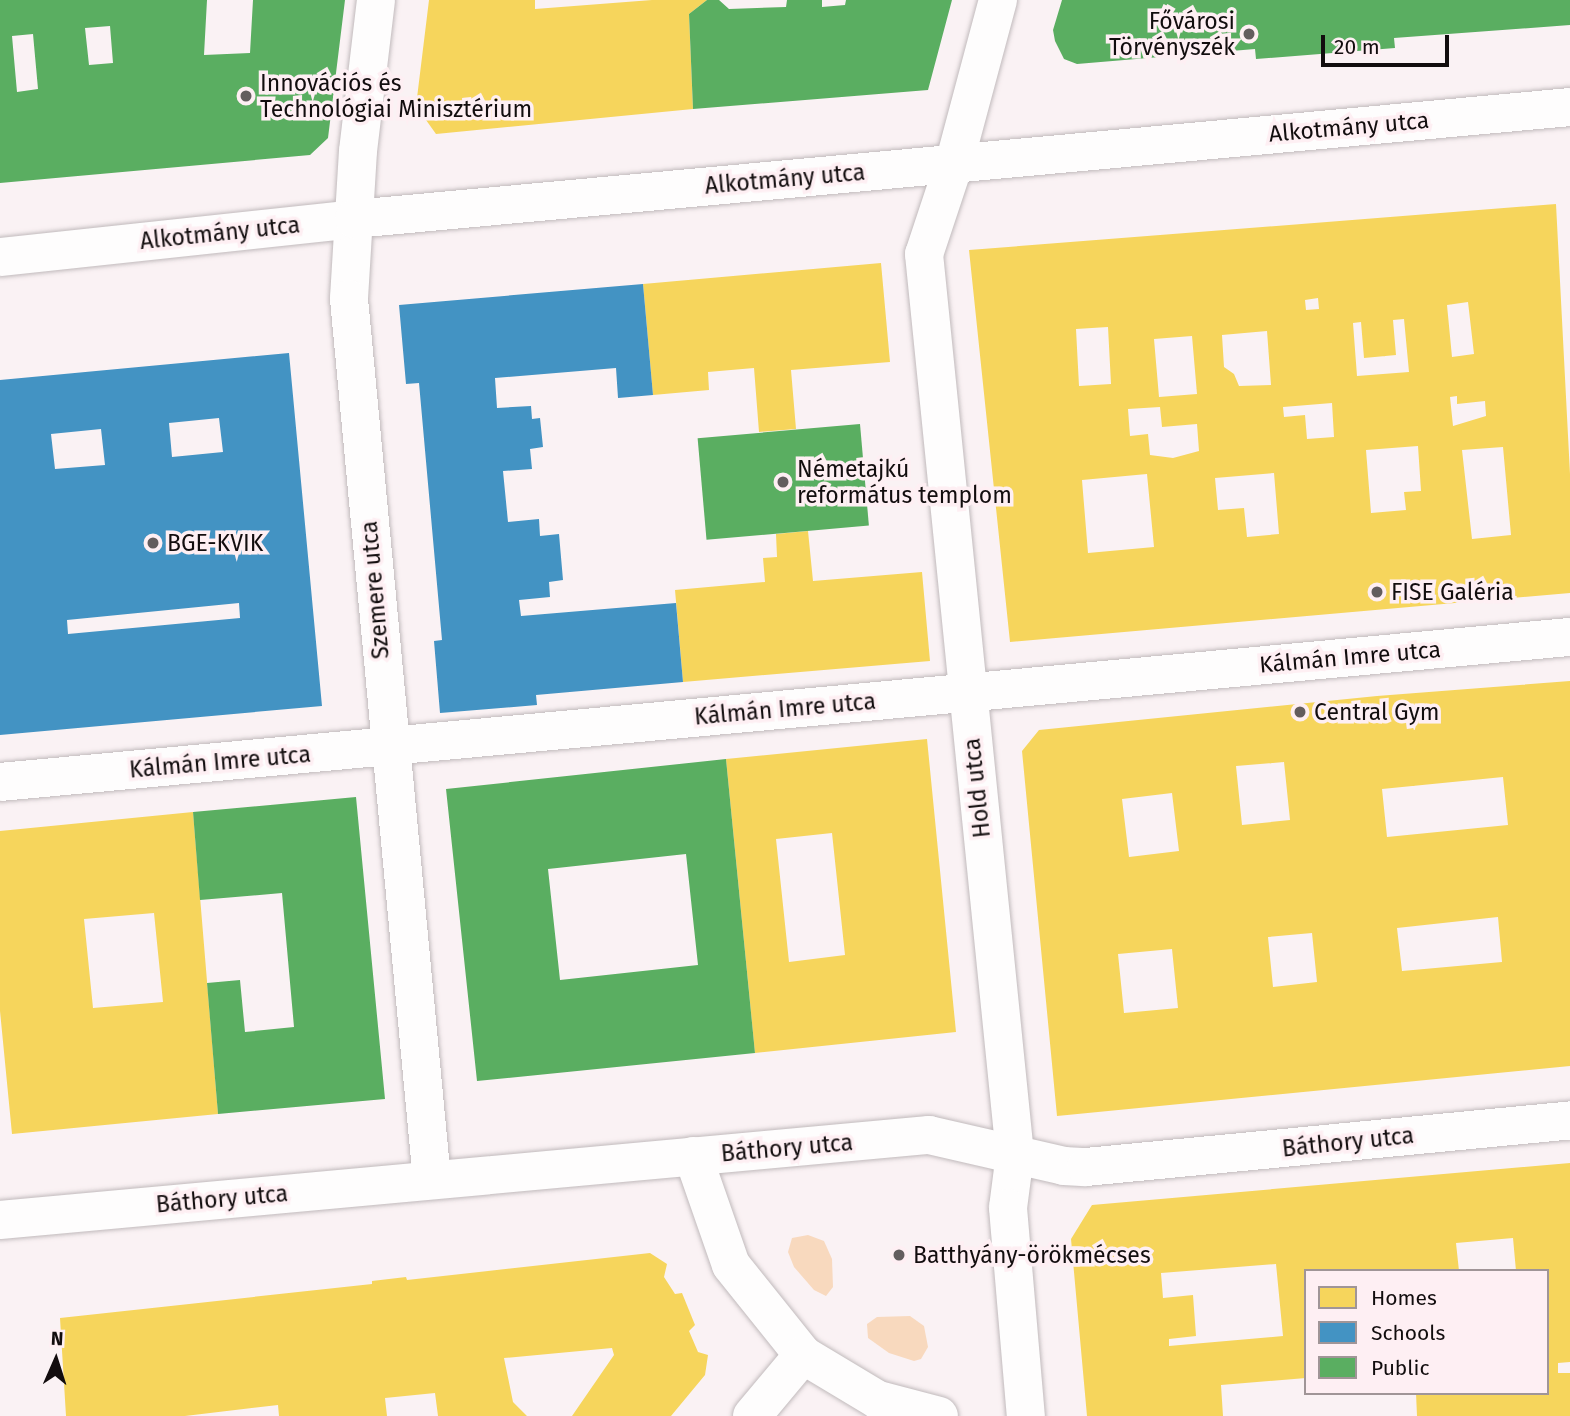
<!DOCTYPE html>
<html>
<head>
<meta charset="utf-8">
<style>
  body { margin:0 }
  #map { position:relative; width:1570px; height:1416px; overflow:hidden; background:#faf2f4; font-family:"Fira Sans",sans-serif }
  div>[style] { position:absolute }
  [style*='--x'] { left:calc(var(--x)*1px); top:calc(var(--y)*1px); width:calc(var(--w)*1px); rotate:calc(var(--a)*1deg) }
  .green>* { inset:0; background:#f8d9be }
  .homes>* { inset:0; background:#f6d55c }
  .schools>* { inset:0; background:#4393c3 }
  .public>* { inset:0; background:#5aae61; transform-origin:0 0 }
  .roads { filter:drop-shadow(0 0 2px #c1babc) drop-shadow(0 0 2px #c1babc) }
  .street>* { height:38px; margin:-19px; padding:0 19px; transform-origin:19px; border-radius:19px; background:#fefdfd }
  .dots>* { width:19px; height:19px; translate:-50% -50%; box-sizing:border-box; border:4px solid #feeff3; border-radius:50% }
  span { translate:-50% -50%; white-space:nowrap; text-align:center; line-height:1.15; -webkit-text-stroke:7px #feeff3; paint-order:stroke }
  .poi-label { font-size:23px; color:#120d0e }
  .right { translate:-100% -50%; text-align:right }
  .left { translate:0 -50%; text-align:left }
  .street-label { font-size:23px; color:#120d0e }
  .legend { position:absolute; left:1304px; top:1269px; width:245px; height:126px; box-sizing:border-box; background:#feeff3; border:2px solid #a09597; margin:0; padding:9px 12px; list-style:none; font-size:21px; color:#120d0e }
  .legend li { display:flex; align-items:center; gap:14px; height:35px }
  .legend b { width:35px; border:2px solid #a09597 }
  .north { position:absolute; left:21px; top:1325px; width:70px; height:70px; -webkit-text-stroke:5px #feeff3; paint-order:stroke; rotate:3deg; font-size:19px; font-weight:700; line-height:28px; text-align:center; color:#120d0e }
  .north::after { content:''; display:block; margin:auto; width:24px; height:32px; background:#120d0e; clip-path:polygon(50% 0,100% 100%,50% 72%,0 100%) }
  .scale { position:absolute; left:1321px; top:35px; width:128px; height:32px; box-sizing:border-box; border:4px solid #120d0e; border-top:0; padding-left:9px; font-size:21px; line-height:24px; white-space:nowrap; color:#120d0e; -webkit-text-stroke:5px #feeff3; paint-order:stroke }
</style>
</head>
<body>
<div id="map">
  <div class="green">
    <i style="clip-path:polygon(808px 1235px,824px 1241px,832px 1259px,833px 1287px,826px 1296px,814px 1290px,794px 1267px,788px 1252px,792px 1238px)"></i>
    <i style="clip-path:polygon(910px 1316px,924px 1326px,928px 1347px,921px 1359px,914px 1361px,889px 1353px,868px 1338px,867px 1324px,877px 1317px)"></i>
  </div>
  <div class="homes">
    <i style="clip-path:polygon(429px 0,535px 0,535px 9px,652px 0,707px 0,689px 14px,693px 109px,436px 134px,416px 106px)"></i>
    <i style="clip-path:polygon(evenodd,1556px 204px,1570px 474px,1570px 593px,1010px 642px,969px 250px,1556px 204px,1318px 298px,1319px 309px,1306px 310px,1305px 300px,1318px 298px,1556px 204px,1468px 302px,1474px 354px,1452px 357px,1447px 305px,1468px 302px,1556px 204px,1404px 319px,1409px 372px,1357px 376px,1353px 323px,1361px 322px,1364px 358px,1396px 355px,1393px 320px,1404px 319px,1556px 204px,1108px 327px,1111px 384px,1079px 386px,1076px 329px,1108px 327px,1556px 204px,1267px 331px,1271px 385px,1239px 386px,1234px 374px,1224px 367px,1222px 335px,1267px 331px,1556px 204px,1192px 336px,1197px 394px,1159px 397px,1154px 339px,1192px 336px,1556px 204px,1457px 396px,1457px 404px,1485px 401px,1486px 416px,1453px 426px,1450px 397px,1457px 396px,1556px 204px,1332px 403px,1334px 437px,1307px 439px,1305px 415px,1284px 417px,1283px 407px,1332px 403px,1556px 204px,1160px 407px,1162px 427px,1197px 424px,1199px 451px,1173px 458px,1150px 455px,1148px 434px,1130px 436px,1128px 409px,1160px 407px,1556px 204px,1418px 446px,1421px 491px,1404px 492px,1406px 510px,1371px 513px,1366px 450px,1418px 446px,1556px 204px,1503px 447px,1511px 535px,1472px 539px,1462px 450px,1503px 447px,1556px 204px,1274px 473px,1279px 534px,1247px 537px,1244px 508px,1218px 510px,1215px 478px,1274px 473px,1556px 204px,1147px 474px,1154px 547px,1088px 553px,1082px 480px,1147px 474px)"></i>
    <i style="clip-path:polygon(881px 263px,890px 362px,791px 370px,796px 429px,759px 432px,754px 368px,708px 372px,709px 390px,653px 395px,643px 284px)"></i>
    <i style="clip-path:polygon(808px 531px,813px 581px,922px 572px,930px 661px,683px 682px,675px 590px,765px 582px,763px 558px,777px 557px,776px 534px)"></i>
    <i style="clip-path:polygon(evenodd,1570px 681px,1570px 1066px,1057px 1116px,1022px 751px,1039px 730px,1377px 696px,1570px 681px,1284px 762px,1290px 820px,1242px 825px,1236px 766px,1284px 762px,1570px 681px,1503px 777px,1508px 825px,1387px 837px,1382px 789px,1503px 777px,1570px 681px,1172px 793px,1179px 851px,1129px 857px,1122px 799px,1172px 793px,1570px 681px,1498px 917px,1502px 962px,1402px 971px,1397px 928px,1498px 917px,1570px 681px,1312px 933px,1317px 982px,1273px 987px,1268px 937px,1312px 933px,1570px 681px,1172px 949px,1178px 1008px,1124px 1013px,1118px 954px,1172px 949px)"></i>
    <i style="clip-path:polygon(evenodd,927px 739px,956px 1032px,755px 1053px,726px 759px,927px 739px,832px 833px,845px 955px,789px 962px,776px 839px,832px 833px)"></i>
    <i style="clip-path:polygon(evenodd,193px 812px,218px 1114px,12px 1134px,0 1011px,0 831px,193px 812px,154px 913px,163px 1002px,93px 1008px,84px 919px,154px 913px)"></i>
    <i style="clip-path:polygon(evenodd,1570px 1163px,1570px 1362px,1558px 1363px,1558px 1373px,1570px 1373px,1570px 1416px,1417px 1416px,1416px 1393px,1547px 1393px,1547px 1271px,1516px 1271px,1513px 1238px,1456px 1243px,1459px 1271px,1306px 1271px,1306px 1378px,1221px 1385px,1223px 1416px,1087px 1416px,1071px 1239px,1092px 1205px,1570px 1163px,1276px 1264px,1283px 1336px,1169px 1346px,1169px 1339px,1196px 1336px,1193px 1295px,1163px 1298px,1161px 1273px,1276px 1264px)"></i>
    <i style="clip-path:polygon(650px 1253px,667px 1264px,664px 1277px,675px 1294px,682px 1293px,695px 1325px,689px 1331px,698px 1352px,708px 1355px,705px 1375px,671px 1416px,572px 1416px,614px 1355px,612px 1348px,504px 1358px,513px 1402px,527px 1416px,438px 1416px,435px 1393px,385px 1398px,387px 1416px,279px 1416px,278px 1405px,185px 1416px,66px 1416px,60px 1318px,372px 1284px,372px 1281px,406px 1277px,407px 1280px)"></i>
  </div>
  <div class="schools">
    <i style="clip-path:polygon(643px 284px,653px 395px,618px 398px,616px 368px,495px 378px,497px 408px,531px 406px,532px 419px,540px 418px,543px 447px,530px 449px,532px 469px,503px 471px,508px 522px,539px 519px,540px 536px,559px 534px,563px 580px,549px 582px,550px 597px,519px 600px,521px 616px,676px 603px,683px 682px,536px 695px,537px 705px,440px 713px,434px 641px,442px 640px,419px 383px,406px 384px,399px 305px)"></i>
    <i style="clip-path:polygon(evenodd,289px 353px,322px 706px,0 735px,0 380px,289px 353px,219px 418px,223px 452px,172px 457px,169px 423px,219px 418px,289px 353px,101px 429px,105px 465px,55px 469px,51px 434px,101px 429px,289px 353px,239px 603px,240px 618px,68px 634px,67px 620px,239px 603px)"></i>
  </div>
  <div class="public">
    <i style="clip-path:polygon(evenodd,0 0,207px 0,204px 55px,250px 53px,253px 0,345px 0,328px 138px,310px 155px,0 183px,0 0,110px 26px,113px 63px,89px 65px,85px 28px,110px 26px,0 0,33px 34px,38px 89px,17px 92px,12px 36px,33px 34px)"></i>
    <i style="clip-path:polygon(707px 0,719px 0,729px 9px,786px 7px,787px 0,822px 0,822px 7px,845px 5px,846px 0,952px 0,928px 90px,693px 109px,689px 14px)"></i>
    <i style="clip-path:polygon(1062px 0,1570px 0,1570px 25px,1394px 38px,1395px 48px,1256px 59px,1255px 49px,1077px 64px,1064px 59px,1055px 41px,1053px 30px)"></i>
    <i style="left:860px;top:424px;width:102px;height:163px;rotate:85deg"></i>
    <i style="clip-path:polygon(evenodd,726px 759px,755px 1053px,477px 1081px,446px 789px,726px 759px,686px 854px,698px 965px,560px 980px,548px 869px,686px 854px)"></i>
    <i style="clip-path:polygon(356px 797px,385px 1099px,218px 1114px,207px 983px,240px 980px,245px 1032px,294px 1027px,282px 893px,200px 900px,193px 812px)"></i>
  </div>
  <div class="roads">
    <div class="street">
      <i style="--x:376;--y:0;--w:152;--a:96.8"></i>
      <i style="--x:358;--y:151;--w:148;--a:93.5"></i>
      <i style="--x:349;--y:299;--w:885;--a:84.62"></i>
      <i style="--x:998;--y:0;--w:170;--a:105"></i>
      <i style="--x:954;--y:164;--w:95;--a:108.4"></i>
      <i style="--x:924;--y:254;--w:905;--a:84.23"></i>
      <i style="--x:1015;--y:1154;--w:54;--a:97.4"></i>
      <i style="--x:1008;--y:1208;--w:209;--a:85.1"></i>
      <i style="--x:0;--y:257;--w:356;--a:-6.1"></i>
      <i style="--x:354;--y:219;--w:1221;--a:-5.26"></i>
      <i style="--x:0;--y:782;--w:1577;--a:-5.28"></i>
      <i style="--x:693;--y:1156;--w:115;--a:70.8"></i>
      <i style="--x:731;--y:1265;--w:115;--a:51.3"></i>
      <i style="--x:803;--y:1355;--w:87;--a:31"></i>
      <i style="--x:878;--y:1400;--w:63;--a:14.7"></i>
      <i style="--x:0;--y:1220;--w:933;--a:-5.23"></i>
      <i style="--x:929;--y:1135;--w:139;--a:12.9"></i>
      <i style="--x:1064;--y:1166;--w:22;--a:3"></i>
      <i style="--x:1086;--y:1167;--w:486;--a:-5.5"></i>
      <i style="--x:752;--y:1416;--w:80;--a:-50.1"></i>
    </div>
  </div>
  <div class="dots">
    <i style="left:1249px;top:34px;background:#635d5e"></i>
    <i style="left:246px;top:96px;background:#635d5e"></i>
    <i style="left:783px;top:482px;background:#635d5e"></i>
    <i style="left:153px;top:543px;background:#635d5e"></i>
    <i style="left:1377px;top:592px;background:#635d5e"></i>
    <i style="left:1300px;top:712px;background:#635d5e"></i>
    <i style="left:899px;top:1255px;background:#635d5e"></i>
  </div>
  <div class="poi-label">
    <span class="right" style="left:1235px;top:34px">Fővárosi<br>Törvényszék</span>
    <span class="left" style="left:260px;top:96px">Innovációs és<br>Technológiai Minisztérium</span>
    <span class="left" style="left:797px;top:482px">Németajkú<br>református templom</span>
    <span class="left" style="left:167px;top:543px">BGE-KVIK</span>
    <span class="left" style="left:1391px;top:592px">FISE Galéria</span>
    <span class="left" style="left:1314px;top:712px">Central Gym</span>
    <span class="left" style="left:913px;top:1255px">Batthyány-örökmécses</span>
  </div>
  <div class="street-label">
    <span style="left:1349px;top:127px;rotate:-5deg">Alkotmány utca</span>
    <span style="left:785px;top:179px;rotate:-5deg">Alkotmány utca</span>
    <span style="left:220px;top:233px;rotate:-6deg">Alkotmány utca</span>
    <span style="left:375px;top:590px;rotate:-95deg">Szemere utca</span>
    <span style="left:1350px;top:657px;rotate:-5deg">Kálmán Imre utca</span>
    <span style="left:785px;top:709px;rotate:-5deg">Kálmán Imre utca</span>
    <span style="left:220px;top:762px;rotate:-5deg">Kálmán Imre utca</span>
    <span style="left:977px;top:788px;rotate:-96deg">Hold utca</span>
    <span style="left:1348px;top:1142px;rotate:-6deg">Báthory utca</span>
    <span style="left:787px;top:1148px;rotate:-5deg">Báthory utca</span>
    <span style="left:222px;top:1199px;rotate:-5deg">Báthory utca</span>
  </div>
  <ul class="legend">
  <li><b style="height:19px;background:#f6d55c"></b>Homes</li>
  <li><b style="height:19px;background:#4393c3"></b>Schools</li>
  <li><b style="height:19px;background:#5aae61"></b>Public</li>
  </ul>
  <div class="north">N</div>
  <div class="scale">20 m</div>
</div>
</body>
</html>
